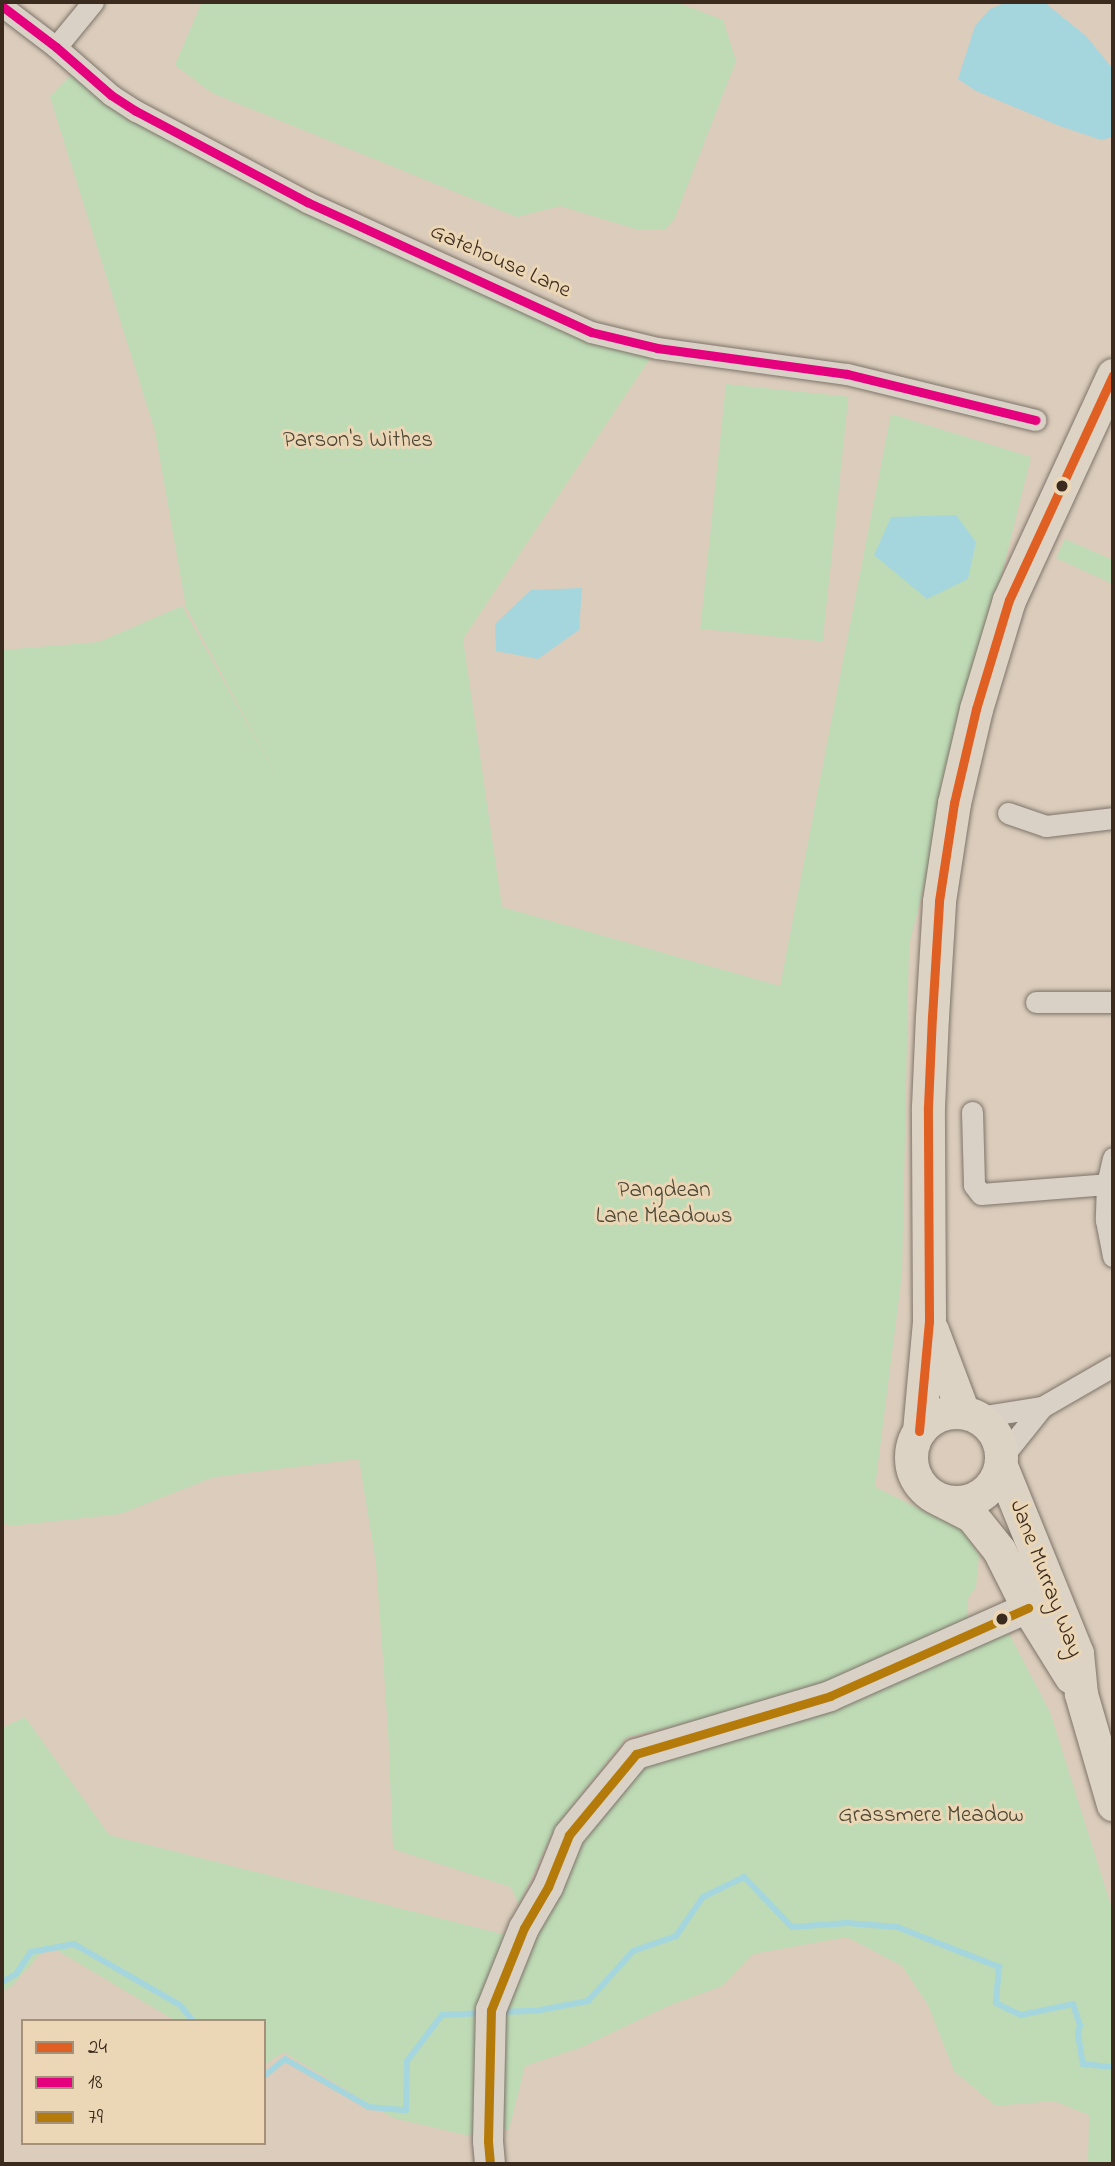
<!DOCTYPE html>
<html>
<head>
<meta charset="utf-8">
<style>
  body { margin:0 }
  #map { position:relative; width:1115px; height:2166px; overflow:hidden; background:#dbccbb; font-family:"Indie Flower",sans-serif }
  div>[style] { position:absolute }
  [style*='--x'] { left:calc(var(--x)*1px); top:calc(var(--y)*1px); width:calc(var(--w)*1px); rotate:calc(var(--a)*1deg) }
  .green>* { inset:0; background:#bedbb5; transform-origin:0 0 }
  .water>* { inset:0; background:#a5d6de }
  .stream>* { height:6px; margin:-3px; padding:0 3px; transform-origin:3px; border-radius:3px; background:#a5d6de }
  .roads { filter:drop-shadow(0 0 2px #7e746a) drop-shadow(0 0 2px #7e746a) }
  .street>* { height:21px; margin:-10.5px; padding:0 10.5px; transform-origin:10.5px; border-radius:10.5px; background:#d9d1c5 }
  .secondary>* { height:30px; margin:-15px; padding:0 15px; transform-origin:15px; border-radius:15px; background:#d9d1c5 }
  .primary>* { height:33px; margin:-16.5px; padding:0 16.5px; transform-origin:16.5px; border-radius:16.5px; background:#ddd3c4 }
  .primary>.ring { margin:-16.5px; padding:0; box-sizing:content-box; background:none; border:33px solid #ddd3c4; border-radius:50% }
  .bus-1>* { height:9px; margin:-4.5px; padding:0 4.5px; transform-origin:4.5px; border-radius:4.5px; background:#e05f22 }
  .bus-2>* { height:9px; margin:-4.5px; padding:0 4.5px; transform-origin:4.5px; border-radius:4.5px; background:#e5007d }
  .bus-3>* { height:9px; margin:-4.5px; padding:0 4.5px; transform-origin:4.5px; border-radius:4.5px; background:#b57b0a }
  .dots>* { width:19px; height:19px; translate:-50% -50%; box-sizing:border-box; border:4px solid #ebd6b5; border-radius:50% }
  span { translate:-50% -50%; white-space:nowrap; text-align:center; line-height:1.15; -webkit-text-stroke:6px #ebd6b5; paint-order:stroke }
  .street-label { font-size:23px; color:#3b2a1e }
  .park-label { font-size:23px; color:#4b4634 }
  .frame { position:absolute; inset:0; border:4px solid #3b2a1e; pointer-events:none }
  .legend { position:absolute; left:21px; top:2019px; width:245px; height:126px; box-sizing:border-box; background:#ebd6b5; border:2px solid #a59179; margin:0; padding:9px 12px; list-style:none; font-size:21px; color:#3b2a1e }
  .legend li { display:flex; align-items:center; gap:14px; height:35px }
  .legend b { width:35px; border:2px solid #a59179 }
</style>
</head>
<body>
<div id="map">
  <div class="green">
    <i style="clip-path:polygon(202px 2px,676px 2px,723px 20px,736px 61px,674px 220px,665px 230px,639px 230px,560px 206px,517px 217px,212px 93px,175px 65px)"></i>
    <i style="clip-path:polygon(70px 76px,90px 89px,591px 332px,657px 348px,463px 639px,502px 907px,780px 986px,891px 414px,1031px 457px,909px 945px,902px 1274px,875px 1487px,964px 1531px,979px 1555px,976px 1587px,967px 1600px,968px 1623px,789px 1699px,627px 1737px,556px 1826px,519px 1904px,511px 1887px,393px 1849px,388px 1728px,376px 1563px,359px 1459px,214px 1477px,120px 1514px,10px 1526px,2px 1522px,2px 650px,99px 642px,182px 606px,279px 781px,186px 607px,155px 431px,50px 97px)"></i>
    <i style="left:726px;top:384px;width:123px;height:246px;rotate:6deg"></i>
    <i style="clip-path:polygon(1065px 539px,1113px 560px,1113px 584px,1056px 558px)"></i>
    <i style="clip-path:polygon(1005px 1626px,1050px 1712px,1113px 1912px,1113px 2164px,1088px 2164px,1089px 2115px,1054px 2101px,996px 2106px,954px 2071px,928px 2005px,902px 1966px,847px 1937px,753px 1954px,722px 1986px,668px 2006px,582px 2047px,525px 2066px,509px 2129px,466px 2135px,393px 2118px,284px 2052px,264px 2065px,264px 2021px,176px 2021px,48px 1945px,11px 1987px,2px 1991px,2px 1728px,25px 1717px,109px 1835px,526px 1940px,579px 1840px,642px 1759px)"></i>
  </div>
  <div class="water">
    <i style="clip-path:polygon(1007px 2px,1044px 2px,1086px 36px,1113px 69px,1113px 137px,1101px 140px,1057px 125px,976px 91px,958px 79px,975px 26px,990px 9px)"></i>
    <i style="clip-path:polygon(956px 515px,976px 542px,968px 579px,927px 599px,874px 555px,891px 517px)"></i>
    <i style="clip-path:polygon(582px 588px,579px 630px,538px 659px,496px 651px,495px 624px,531px 590px)"></i>
  </div>
  <div class="stream">
    <i style="--x:2;--y:1982;--w:16;--a:-30"></i>
    <i style="--x:16;--y:1974;--w:27;--a:-56"></i>
    <i style="--x:31;--y:1952;--w:44;--a:-10.5"></i>
    <i style="--x:74;--y:1944;--w:122;--a:29.9"></i>
    <i style="--x:180;--y:2005;--w:21;--a:51"></i>
    <i style="--x:499;--y:2012;--w:36;--a:-2"></i>
    <i style="--x:535;--y:2011;--w:54;--a:-10.7"></i>
    <i style="--x:588;--y:2001;--w:67;--a:-48"></i>
    <i style="--x:633;--y:1951;--w:46;--a:-19.2"></i>
    <i style="--x:676;--y:1936;--w:47;--a:-55.3"></i>
    <i style="--x:703;--y:1897;--w:46;--a:-26"></i>
    <i style="--x:744;--y:1877;--w:69;--a:46.2"></i>
    <i style="--x:792;--y:1927;--w:55;--a:-4.2"></i>
    <i style="--x:847;--y:1923;--w:50;--a:4.6"></i>
    <i style="--x:897;--y:1927;--w:110;--a:21.4"></i>
    <i style="--x:999;--y:1967;--w:36;--a:95"></i>
    <i style="--x:996;--y:2003;--w:28;--a:26"></i>
    <i style="--x:1021;--y:2015;--w:53;--a:-11.9"></i>
    <i style="--x:1073;--y:2004;--w:22;--a:72"></i>
    <i style="--x:1080;--y:2025;--w:9;--a:103"></i>
    <i style="--x:1078;--y:2034;--w:30;--a:81"></i>
    <i style="--x:1083;--y:2064;--w:30;--a:6"></i>
    <i style="--x:264;--y:2076;--w:27;--a:-39"></i>
    <i style="--x:285;--y:2059;--w:97;--a:29.7"></i>
    <i style="--x:369;--y:2107;--w:37;--a:5"></i>
    <i style="--x:406;--y:2110;--w:49;--a:-88.8"></i>
    <i style="--x:407;--y:2061;--w:58;--a:-52.7"></i>
    <i style="--x:442;--y:2015;--w:42;--a:-2.7"></i>
  </div>
  <div class="roads">
    <div class="street">
      <i style="--x:2;--y:6;--w:68;--a:37.2"></i>
      <i style="--x:56;--y:47;--w:73;--a:41.1"></i>
      <i style="--x:111;--y:95;--w:30;--a:33"></i>
      <i style="--x:136;--y:111;--w:194;--a:28"></i>
      <i style="--x:307;--y:202;--w:312;--a:24.6"></i>
      <i style="--x:591;--y:332;--w:68;--a:13.6"></i>
      <i style="--x:657;--y:348;--w:192;--a:7.8"></i>
      <i style="--x:847;--y:374;--w:194;--a:13.7"></i>
      <i style="--x:56;--y:47;--w:58;--a:-50.6"></i>
      <i style="--x:1008;--y:813;--w:40;--a:18.9"></i>
      <i style="--x:1046;--y:826;--w:67;--a:-6.8"></i>
      <i style="--x:1036;--y:1002;--w:77;--a:0"></i>
      <i style="--x:972;--y:1112;--w:73;--a:88.4"></i>
      <i style="--x:974;--y:1185;--w:11;--a:52"></i>
      <i style="--x:981;--y:1194;--w:126;--a:-4.5"></i>
      <i style="--x:1113;--y:1158;--w:27;--a:103"></i>
      <i style="--x:1107;--y:1184;--w:36;--a:92"></i>
      <i style="--x:1106;--y:1220;--w:37;--a:79"></i>
      <i style="--x:978;--y:1417;--w:65;--a:-8.9"></i>
      <i style="--x:1042;--y:1407;--w:82;--a:-30"></i>
      <i style="--x:1002;--y:1457;--w:64;--a:-51.3"></i>
    </div>
    <div class="secondary">
      <i style="--x:490;--y:2164;--w:23;--a:-95"></i>
      <i style="--x:488;--y:2141;--w:131;--a:-88.7"></i>
      <i style="--x:491;--y:2010;--w:88;--a:-68.1"></i>
      <i style="--x:524;--y:1928;--w:48;--a:-59.7"></i>
      <i style="--x:548;--y:1887;--w:56;--a:-68"></i>
      <i style="--x:569;--y:1835;--w:105;--a:-50.4"></i>
      <i style="--x:636;--y:1754;--w:202;--a:-16.6"></i>
      <i style="--x:830;--y:1696;--w:217;--a:-24"></i>
    </div>
    <div class="primary">
      <i style="--x:932;--y:1330;--w:88;--a:69.3"></i>
      <i class="ring" style="left:911px;top:1412px;width:57px;height:57px"></i>
      <i style="--x:919;--y:1431;--w:110;--a:-84.8"></i>
      <i style="--x:929;--y:1321;--w:214;--a:-90.3"></i>
      <i style="--x:928;--y:1107;--w:90;--a:-87.5"></i>
      <i style="--x:932;--y:1017;--w:116;--a:-86.5"></i>
      <i style="--x:939;--y:901;--w:99;--a:-81.3"></i>
      <i style="--x:954;--y:803;--w:97;--a:-76.8"></i>
      <i style="--x:976;--y:709;--w:114;--a:-73.2"></i>
      <i style="--x:1009;--y:600;--w:248;--a:-65.2"></i>
      <i style="--x:1001;--y:1466;--w:202;--a:67.9"></i>
      <i style="--x:1077;--y:1653;--w:41;--a:84.4"></i>
      <i style="--x:1081;--y:1694;--w:115;--a:73.8"></i>
      <i style="--x:941;--y:1500;--w:34;--a:27"></i>
      <i style="--x:971;--y:1515;--w:45;--a:51.3"></i>
      <i style="--x:999;--y:1550;--w:65;--a:63.4"></i>
      <i style="--x:1028;--y:1608;--w:81;--a:58.1"></i>
    </div>
  </div>
  <div class="bus-1">
    <i style="--x:919;--y:1431;--w:110;--a:-84.8"></i>
    <i style="--x:929;--y:1321;--w:214;--a:-90.3"></i>
    <i style="--x:928;--y:1107;--w:90;--a:-87.5"></i>
    <i style="--x:932;--y:1017;--w:116;--a:-86.5"></i>
    <i style="--x:939;--y:901;--w:99;--a:-81.3"></i>
    <i style="--x:954;--y:803;--w:97;--a:-76.8"></i>
    <i style="--x:976;--y:709;--w:114;--a:-73.2"></i>
    <i style="--x:1009;--y:600;--w:248;--a:-65.2"></i>
  </div>
  <div class="bus-2">
    <i style="--x:2;--y:6;--w:68;--a:37.2"></i>
    <i style="--x:56;--y:47;--w:73;--a:41.1"></i>
    <i style="--x:111;--y:95;--w:30;--a:33"></i>
    <i style="--x:136;--y:111;--w:194;--a:28"></i>
    <i style="--x:307;--y:202;--w:312;--a:24.6"></i>
    <i style="--x:591;--y:332;--w:68;--a:13.6"></i>
    <i style="--x:657;--y:348;--w:192;--a:7.8"></i>
    <i style="--x:847;--y:374;--w:194;--a:13.7"></i>
  </div>
  <div class="bus-3">
    <i style="--x:490;--y:2164;--w:23;--a:-95"></i>
    <i style="--x:488;--y:2141;--w:131;--a:-88.7"></i>
    <i style="--x:491;--y:2010;--w:88;--a:-68.1"></i>
    <i style="--x:524;--y:1928;--w:48;--a:-59.7"></i>
    <i style="--x:548;--y:1887;--w:56;--a:-68"></i>
    <i style="--x:569;--y:1835;--w:105;--a:-50.4"></i>
    <i style="--x:636;--y:1754;--w:202;--a:-16.6"></i>
    <i style="--x:830;--y:1696;--w:217;--a:-24"></i>
  </div>
  <div class="dots">
    <i style="left:1062px;top:486px;background:#3b2a1e"></i>
    <i style="left:1002px;top:1619px;background:#3b2a1e"></i>
  </div>
  <div class="street-label">
    <span style="left:500px;top:262px;rotate:24deg">Gatehouse Lane</span>
    <span style="left:1045px;top:1579px;rotate:69deg">Jane Murray Way</span>
  </div>
  <div class="park-label">
    <span style="left:358px;top:441px">Parson's Withes</span>
    <span style="left:664px;top:1204px">Pangdean<br>Lane Meadows</span>
    <span style="left:931px;top:1816px">Grassmere Meadow</span>
  </div>
  <div class="frame"></div>
  <ul class="legend">
  <li><b style="height:9px;background:#e05f22"></b>24</li>
  <li><b style="height:9px;background:#e5007d"></b>18</li>
  <li><b style="height:9px;background:#b57b0a"></b>79</li>
  </ul>
</div>
</body>
</html>
